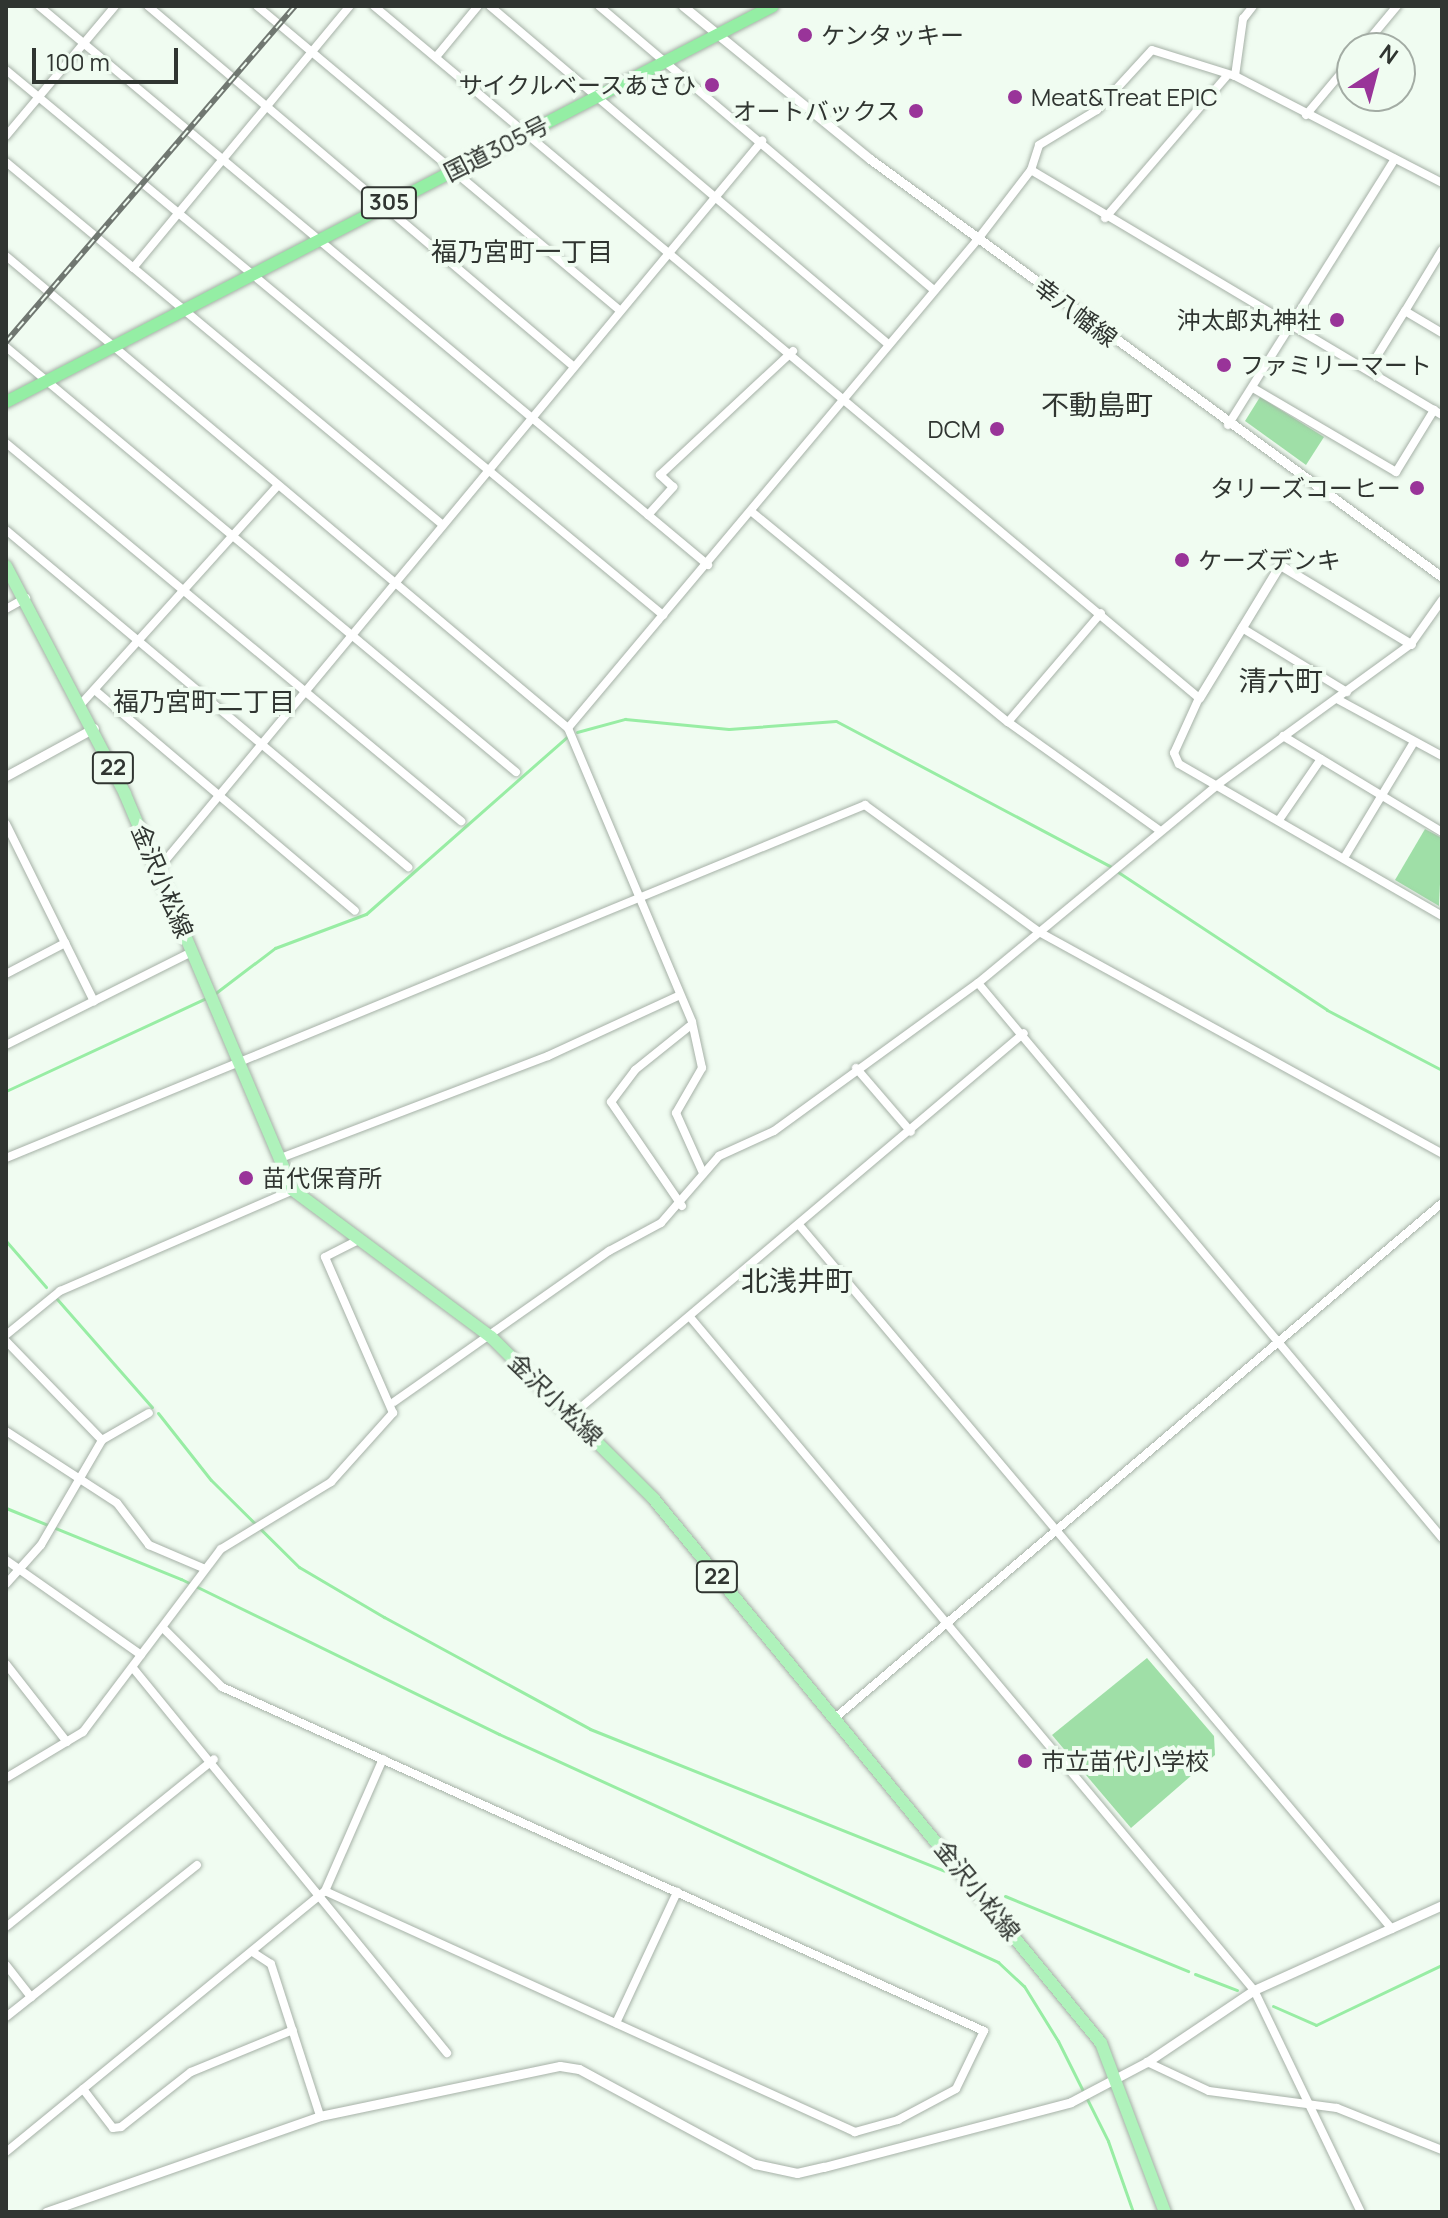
<!DOCTYPE html>
<html>
<head>
<meta charset="utf-8">
<style>
  body { margin:0 }
  #map { position:relative; width:1448px; height:2218px; overflow:hidden; background:#f0fcf1; font-family:Manrope,"Noto Sans JP",sans-serif }
  div>[style] { position:absolute }
  [style*='--x'] { left:calc(var(--x)*1px); top:calc(var(--y)*1px); width:calc(var(--w)*1px); rotate:calc(var(--a)*1deg) }
  .green>* { inset:0; background:#9fdfa7 }
  .stream>* { height:3px; margin:-1.5px; padding:0 1.5px; transform-origin:1.5px; border-radius:1.5px; background:#98eda4 }
  .roads { filter:drop-shadow(0 0 2px #a6b1a7) drop-shadow(0 0 2px #a6b1a7) }
  .minor>* { height:8px; margin:-4px; padding:0 4px; transform-origin:4px; border-radius:4px; background:#fff }
  .tertiary>* { height:9px; margin:-4.5px; padding:0 4.5px; transform-origin:4.5px; border-radius:4.5px; background:#fff }
  .primary>* { height:12px; margin:-6px; padding:0 6px; transform-origin:6px; border-radius:6px; background:#aff2bb }
  .trunk>* { height:12px; margin:-6px; padding:0 6px; transform-origin:6px; border-radius:6px; background:#94eea4 }
  .rail>* { height:6px; margin-top:-3px; transform-origin:0; background:repeating-linear-gradient(90deg,#f0fcf1 0 9px,#707771 0 18px); box-sizing:border-box; border-block:2px solid #707771 }
  .dots>* { width:22px; height:22px; translate:-50% -50%; box-sizing:border-box; border:4px solid #f0fcf1; border-radius:50% }
  span { translate:-50% -50%; white-space:nowrap; text-align:center; line-height:1.15; -webkit-text-stroke:8px #f0fcf1; paint-order:stroke }
  .shield-label span { padding:2px 6px; background:#f0fcf1; border:2px solid; border-radius:6px; -webkit-text-stroke-width:0 }
  .shield-label { font-size:22px; color:#303531; font-weight:700 }
  .poi-label { font-size:24px; color:#303531 }
  .left { translate:0 -50%; text-align:left }
  .right { translate:-100% -50%; text-align:right }
  .street-label { font-size:24px; color:#303531 }
  .neighbourhood-label { font-size:26px; color:#303531 }
  .quarter-label { font-size:28px; color:#303531 }
  .frame { position:absolute; inset:0; border:8px solid #303531; pointer-events:none }
  .north { position:absolute; left:1336px; top:32px; width:80px; height:80px; box-sizing:border-box; background:#f0fcf1; border:2px solid #a3aca4; border-radius:50%; rotate:36deg; font-size:22px; font-weight:700; line-height:32px; text-align:center; color:#303531 }
  .north::after { content:''; display:block; margin:auto; width:28px; height:36px; background:#993499; clip-path:polygon(50% 0,100% 100%,50% 72%,0 100%) }
  .scale { position:absolute; left:32px; top:48px; width:146px; height:36px; box-sizing:border-box; border:4px solid #303531; border-top:0; padding-left:10px; font-size:24px; line-height:28px; white-space:nowrap; color:#303531; -webkit-text-stroke:6px #f0fcf1; paint-order:stroke }
</style>
</head>
<body>
<div id="map">
  <div class="green">
    <i style="clip-path:polygon(1260px 397px,1324px 437px,1306px 465px,1245px 421px)"></i>
    <i style="clip-path:polygon(1425px 829px,1442px 838px,1439px 906px,1395px 880px)"></i>
    <i style="clip-path:polygon(1147px 1658px,1214px 1736px,1215px 1755px,1131px 1828px,1052px 1735px)"></i>
  </div>
  <div class="stream">
    <i style="--x:577;--y:732;--w:50;--a:-15.2"></i>
    <i style="--x:625;--y:719;--w:104;--a:5.5"></i>
    <i style="--x:729;--y:729;--w:107;--a:-4.3"></i>
    <i style="--x:836;--y:721;--w:310;--a:27.9"></i>
    <i style="--x:1118;--y:872;--w:250;--a:33.4"></i>
    <i style="--x:1327;--y:1010;--w:130;--a:27.6"></i>
    <i style="--x:213;--y:995;--w:78;--a:-37.2"></i>
    <i style="--x:275;--y:948;--w:97;--a:-20.5"></i>
    <i style="--x:366;--y:914;--w:268;--a:-41.4"></i>
    <i style="--x:6;--y:1091;--w:221;--a:-24.9"></i>
    <i style="--x:6;--y:1241;--w:61;--a:49"></i>
    <i style="--x:57;--y:1299;--w:144;--a:48.7"></i>
    <i style="--x:158;--y:1413;--w:85;--a:51.7"></i>
    <i style="--x:211;--y:1480;--w:124;--a:44.7"></i>
    <i style="--x:299;--y:1567;--w:99;--a:30.5"></i>
    <i style="--x:384;--y:1617;--w:234;--a:28.5"></i>
    <i style="--x:590;--y:1729;--w:396;--a:21.8"></i>
    <i style="--x:6;--y:1508;--w:189;--a:22.1"></i>
    <i style="--x:181;--y:1579;--w:354;--a:26"></i>
    <i style="--x:499;--y:1734;--w:549;--a:24.56"></i>
    <i style="--x:998;--y:1962;--w:35;--a:43"></i>
    <i style="--x:1024;--y:1986;--w:65;--a:58.3"></i>
    <i style="--x:1058;--y:2041;--w:112;--a:63.4"></i>
    <i style="--x:1108;--y:2141;--w:75;--a:70.6"></i>
    <i style="--x:1005;--y:1896;--w:198;--a:22.3"></i>
    <i style="--x:1195;--y:1974;--w:45;--a:20.9"></i>
    <i style="--x:1273;--y:2006;--w:47;--a:23.8"></i>
    <i style="--x:1316;--y:2025;--w:140;--a:-25.5"></i>
  </div>
  <div class="roads">
    <div class="minor">
      <i style="--x:39;--y:6;--w:872;--a:39.88"></i>
      <i style="--x:148;--y:6;--w:557;--a:40.27"></i>
      <i style="--x:257;--y:6;--w:473;--a:40"></i>
      <i style="--x:374;--y:6;--w:1077;--a:39.99"></i>
      <i style="--x:1199;--y:698;--w:60;--a:114.4"></i>
      <i style="--x:1174;--y:753;--w:12;--a:66"></i>
      <i style="--x:1179;--y:764;--w:304;--a:30"></i>
      <i style="--x:490;--y:6;--w:522;--a:40.34"></i>
      <i style="--x:599;--y:6;--w:439;--a:40.3"></i>
      <i style="--x:1362;--y:48;--w:55;--a:-50.2"></i>
      <i style="--x:436;--y:57;--w:66;--a:-50.5"></i>
      <i style="--x:6;--y:70;--w:854;--a:39.68"></i>
      <i style="--x:1235;--y:76;--w:58;--a:-82"></i>
      <i style="--x:1243;--y:19;--w:16;--a:-52"></i>
      <i style="--x:1306;--y:115;--w:72;--a:-50.1"></i>
      <i style="--x:6;--y:136;--w:170;--a:-50"></i>
      <i style="--x:6;--y:162;--w:568;--a:39.72"></i>
      <i style="--x:1031;--y:170;--w:478;--a:30.8"></i>
      <i style="--x:1105;--y:218;--w:186;--a:-49.4"></i>
      <i style="--x:1442;--y:250;--w:71;--a:121.2"></i>
      <i style="--x:1405;--y:311;--w:43;--a:30.7"></i>
      <i style="--x:6;--y:256;--w:734;--a:40.03"></i>
      <i style="--x:568;--y:728;--w:319;--a:67.1"></i>
      <i style="--x:692;--y:1022;--w:47;--a:77.7"></i>
      <i style="--x:702;--y:1068;--w:52;--a:120"></i>
      <i style="--x:676;--y:1113;--w:66;--a:65.8"></i>
      <i style="--x:133;--y:268;--w:340;--a:-50.4"></i>
      <i style="--x:6;--y:347;--w:664;--a:39.81"></i>
      <i style="--x:1369;--y:369;--w:68;--a:-58.2"></i>
      <i style="--x:1253;--y:388;--w:166;--a:30.4"></i>
      <i style="--x:1396;--y:472;--w:73;--a:-58.5"></i>
      <i style="--x:1228;--y:425;--w:314;--a:-57.9"></i>
      <i style="--x:6;--y:443;--w:592;--a:39.72"></i>
      <i style="--x:752;--y:512;--w:331;--a:39.4"></i>
      <i style="--x:1008;--y:722;--w:187;--a:35.6"></i>
      <i style="--x:648;--y:515;--w:38;--a:-48"></i>
      <i style="--x:673;--y:487;--w:18;--a:-137"></i>
      <i style="--x:660;--y:475;--w:182;--a:-43"></i>
      <i style="--x:6;--y:530;--w:525;--a:39.97"></i>
      <i style="--x:6;--y:609;--w:23;--a:-29"></i>
      <i style="--x:1242;--y:628;--w:123;--a:31.4"></i>
      <i style="--x:97;--y:692;--w:338;--a:40.3"></i>
      <i style="--x:1337;--y:699;--w:119;--a:28.5"></i>
      <i style="--x:82;--y:703;--w:293;--a:-48"></i>
      <i style="--x:1008;--y:722;--w:143;--a:-49.5"></i>
      <i style="--x:568;--y:728;--w:638;--a:-50.02"></i>
      <i style="--x:978;--y:239;--w:87;--a:-52.5"></i>
      <i style="--x:1031;--y:170;--w:26;--a:-72"></i>
      <i style="--x:1039;--y:145;--w:68;--a:-31.1"></i>
      <i style="--x:1097;--y:110;--w:81;--a:-47.5"></i>
      <i style="--x:1152;--y:50;--w:87;--a:17.4"></i>
      <i style="--x:1235;--y:76;--w:233;--a:27.3"></i>
      <i style="--x:1283;--y:736;--w:186;--a:31.1"></i>
      <i style="--x:1279;--y:820;--w:74;--a:-55.5"></i>
      <i style="--x:6;--y:824;--w:198;--a:63.6"></i>
      <i style="--x:1344;--y:858;--w:135;--a:-58.9"></i>
      <i style="--x:159;--y:868;--w:945;--a:-50.33"></i>
      <i style="--x:6;--y:974;--w:67;--a:-27.7"></i>
      <i style="--x:978;--y:983;--w:723;--a:50.1"></i>
      <i style="--x:6;--y:1045;--w:208;--a:-26.6"></i>
      <i style="--x:856;--y:1068;--w:84;--a:49.3"></i>
      <i style="--x:6;--y:1158;--w:929;--a:-22.34"></i>
      <i style="--x:865;--y:805;--w:215;--a:36.1"></i>
      <i style="--x:1039;--y:932;--w:460;--a:28.8"></i>
      <i style="--x:278;--y:1159;--w:289;--a:-20.9"></i>
      <i style="--x:548;--y:1056;--w:143;--a:-24.8"></i>
      <i style="--x:682;--y:1206;--w:126;--a:-124.3"></i>
      <i style="--x:611;--y:1102;--w:40;--a:-53"></i>
      <i style="--x:635;--y:1070;--w:70;--a:-38.7"></i>
      <i style="--x:800;--y:1226;--w:919;--a:49.9"></i>
      <i style="--x:690;--y:1317;--w:878;--a:50.04"></i>
      <i style="--x:1254;--y:1990;--w:246;--a:64.3"></i>
      <i style="--x:6;--y:1335;--w:70;--a:-39.2"></i>
      <i style="--x:60;--y:1291;--w:254;--a:-23.4"></i>
      <i style="--x:6;--y:1341;--w:138;--a:45.9"></i>
      <i style="--x:394;--y:1402;--w:263;--a:-35.1"></i>
      <i style="--x:609;--y:1251;--w:59;--a:-28.3"></i>
      <i style="--x:661;--y:1223;--w:89;--a:-49.1"></i>
      <i style="--x:719;--y:1156;--w:60;--a:-24.4"></i>
      <i style="--x:774;--y:1131;--w:252;--a:-36"></i>
      <i style="--x:978;--y:983;--w:310;--a:-39.6"></i>
      <i style="--x:1217;--y:785;--w:240;--a:-36"></i>
      <i style="--x:1411;--y:644;--w:54;--a:-54.8"></i>
      <i style="--x:573;--y:1414;--w:590;--a:-40.19"></i>
      <i style="--x:6;--y:1431;--w:132;--a:33"></i>
      <i style="--x:117;--y:1503;--w:53;--a:52.7"></i>
      <i style="--x:149;--y:1545;--w:59;--a:23.1"></i>
      <i style="--x:6;--y:1560;--w:165;--a:35.1"></i>
      <i style="--x:6;--y:1584;--w:52;--a:-48.1"></i>
      <i style="--x:41;--y:1545;--w:121;--a:-59.8"></i>
      <i style="--x:102;--y:1440;--w:54;--a:-29.9"></i>
      <i style="--x:164;--y:1629;--w:82;--a:45"></i>
      <i style="--x:222;--y:1687;--w:836;--a:24.3"></i>
      <i style="--x:984;--y:2031;--w:64;--a:115.8"></i>
      <i style="--x:956;--y:2089;--w:66;--a:151.9"></i>
      <i style="--x:898;--y:2120;--w:45;--a:164.4"></i>
      <i style="--x:855;--y:2132;--w:582;--a:-155.55"></i>
      <i style="--x:6;--y:1664;--w:99;--a:52"></i>
      <i style="--x:133;--y:1668;--w:497;--a:50.8"></i>
      <i style="--x:835;--y:1718;--w:796;--a:-40.31"></i>
      <i style="--x:6;--y:1778;--w:90;--a:-30.9"></i>
      <i style="--x:83;--y:1732;--w:229;--a:-53"></i>
      <i style="--x:221;--y:1549;--w:129;--a:-31.3"></i>
      <i style="--x:331;--y:1482;--w:93;--a:-48.1"></i>
      <i style="--x:393;--y:1413;--w:170;--a:-113.6"></i>
      <i style="--x:325;--y:1257;--w:35;--a:-27"></i>
      <i style="--x:6;--y:1927;--w:267;--a:-38.9"></i>
      <i style="--x:254;--y:1953;--w:20;--a:33"></i>
      <i style="--x:271;--y:1964;--w:160;--a:72.1"></i>
      <i style="--x:6;--y:1965;--w:41;--a:52"></i>
      <i style="--x:6;--y:2017;--w:244;--a:-38.5"></i>
      <i style="--x:616;--y:2023;--w:145;--a:-65"></i>
      <i style="--x:1147;--y:2062;--w:68;--a:25.1"></i>
      <i style="--x:1209;--y:2091;--w:129;--a:7.6"></i>
      <i style="--x:1337;--y:2108;--w:113;--a:21.8"></i>
      <i style="--x:83;--y:2089;--w:49;--a:52.4"></i>
      <i style="--x:113;--y:2128;--w:8;--a:-7"></i>
      <i style="--x:121;--y:2127;--w:89;--a:-38.2"></i>
      <i style="--x:191;--y:2072;--w:110;--a:-22.4"></i>
      <i style="--x:6;--y:2152;--w:412;--a:-39.3"></i>
      <i style="--x:325;--y:1891;--w:144;--a:-66.3"></i>
    </div>
    <div class="tertiary">
      <i style="--x:683;--y:6;--w:242;--a:39.3"></i>
      <i style="--x:870;--y:159;--w:708;--a:36.16"></i>
      <i style="--x:1199;--y:698;--w:156;--a:-58.7"></i>
      <i style="--x:1280;--y:565;--w:153;--a:31.1"></i>
      <i style="--x:6;--y:776;--w:100;--a:-28.6"></i>
      <i style="--x:46;--y:2212;--w:290;--a:-19.3"></i>
      <i style="--x:320;--y:2116;--w:245;--a:-11.8"></i>
      <i style="--x:560;--y:2066;--w:19;--a:9"></i>
      <i style="--x:579;--y:2069;--w:200;--a:28.4"></i>
      <i style="--x:755;--y:2164;--w:43;--a:12.1"></i>
      <i style="--x:797;--y:2173;--w:28;--a:-13"></i>
      <i style="--x:824;--y:2167;--w:255;--a:-14.7"></i>
      <i style="--x:1071;--y:2102;--w:86;--a:-27.8"></i>
      <i style="--x:1147;--y:2062;--w:129;--a:-33.9"></i>
      <i style="--x:1254;--y:1990;--w:206;--a:-24.3"></i>
    </div>
    <div class="primary">
      <i style="--x:6;--y:566;--w:257;--a:62.4"></i>
      <i style="--x:125;--y:794;--w:430;--a:67"></i>
      <i style="--x:293;--y:1190;--w:247;--a:36.6"></i>
      <i style="--x:491;--y:1337;--w:228;--a:44.8"></i>
      <i style="--x:653;--y:1498;--w:705;--a:50.58"></i>
      <i style="--x:1101;--y:2043;--w:181;--a:69.3"></i>
    </div>
    <div class="trunk">
      <i style="--x:6;--y:402;--w:863;--a:-27.31"></i>
    </div>
  </div>
  <div class="rail">
    <i style="--x:6;--y:342;--w:443;--a:-49.3"></i>
  </div>
  <div class="dots">
    <i style="left:805px;top:35px;background:#993499"></i>
    <i style="left:712px;top:85px;background:#993499"></i>
    <i style="left:1015px;top:97px;background:#993499"></i>
    <i style="left:916px;top:111px;background:#993499"></i>
    <i style="left:1337px;top:320px;background:#993499"></i>
    <i style="left:1224px;top:365px;background:#993499"></i>
    <i style="left:997px;top:429px;background:#993499"></i>
    <i style="left:1417px;top:488px;background:#993499"></i>
    <i style="left:1182px;top:560px;background:#993499"></i>
    <i style="left:246px;top:1178px;background:#993499"></i>
    <i style="left:1025px;top:1761px;background:#993499"></i>
  </div>
  <div class="shield-label">
    <span style="left:389px;top:203px">305</span>
    <span style="left:113px;top:768px">22</span>
    <span style="left:717px;top:1577px">22</span>
  </div>
  <div class="poi-label">
    <span class="left" style="left:821px;top:35px">ケンタッキー</span>
    <span class="right" style="left:696px;top:85px">サイクルベースあさひ</span>
    <span class="left" style="left:1031px;top:97px">Meat&amp;Treat EPIC</span>
    <span class="right" style="left:900px;top:111px">オートバックス</span>
    <span class="right" style="left:1321px;top:320px">沖太郎丸神社</span>
    <span class="left" style="left:1240px;top:365px">ファミリーマート</span>
    <span class="right" style="left:981px;top:429px">DCM</span>
    <span class="right" style="left:1401px;top:488px">タリーズコーヒー</span>
    <span class="left" style="left:1198px;top:560px">ケーズデンキ</span>
    <span class="left" style="left:262px;top:1178px">苗代保育所</span>
    <span class="left" style="left:1041px;top:1761px">市立苗代小学校</span>
  </div>
  <div class="street-label">
    <span style="left:496px;top:148px;rotate:-27deg">国道305号</span>
    <span style="left:1076px;top:312px;rotate:37deg">幸八幡線</span>
    <span style="left:163px;top:881px;rotate:67deg">金沢小松線</span>
    <span style="left:556px;top:1399px;rotate:44deg">金沢小松線</span>
    <span style="left:978px;top:1890px;rotate:51deg">金沢小松線</span>
  </div>
  <div class="neighbourhood-label">
    <span style="left:522px;top:252px">福乃宮町一丁目</span>
    <span style="left:204px;top:702px">福乃宮町二丁目</span>
  </div>
  <div class="quarter-label">
    <span style="left:1097px;top:404px">不動島町</span>
    <span style="left:1281px;top:680px">清六町</span>
    <span style="left:797px;top:1280px">北浅井町</span>
  </div>
  <div class="frame"></div>
  <div class="north">N</div>
  <div class="scale">100 m</div>
</div>
</body>
</html>
